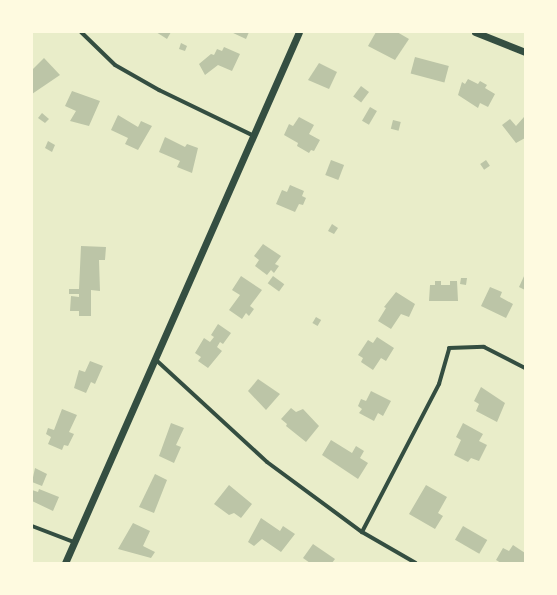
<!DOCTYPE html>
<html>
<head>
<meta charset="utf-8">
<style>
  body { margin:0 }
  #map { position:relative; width:557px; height:595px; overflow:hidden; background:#e9edc9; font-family:Poppins,sans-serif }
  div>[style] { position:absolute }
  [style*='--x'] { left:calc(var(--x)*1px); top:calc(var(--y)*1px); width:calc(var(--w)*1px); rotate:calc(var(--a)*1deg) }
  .building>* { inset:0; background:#bcc5a7; transform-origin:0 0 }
  .minor>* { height:4px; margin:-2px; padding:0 2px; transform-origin:2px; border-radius:2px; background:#344e41 }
  .tertiary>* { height:7px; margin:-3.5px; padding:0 3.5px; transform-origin:3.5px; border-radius:3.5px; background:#344e41 }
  span { translate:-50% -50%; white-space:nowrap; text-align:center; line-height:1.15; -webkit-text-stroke:3.5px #fefae0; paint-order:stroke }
  .frame { position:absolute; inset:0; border:33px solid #fefae0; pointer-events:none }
</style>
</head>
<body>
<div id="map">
  <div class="building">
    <i style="clip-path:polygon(156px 32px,171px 32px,167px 39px)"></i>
    <i style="clip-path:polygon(231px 32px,249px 32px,246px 39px)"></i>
    <i style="clip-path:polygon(376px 32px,397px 32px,409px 39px,395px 60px,368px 46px)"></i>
    <i style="clip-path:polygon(181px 43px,187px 46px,185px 51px,179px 49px)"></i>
    <i style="clip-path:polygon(224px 47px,240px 54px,232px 71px,218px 65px,205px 75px,199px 64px,211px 54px,214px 55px,217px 49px,222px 51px)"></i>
    <i style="left:415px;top:57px;width:35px;height:17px;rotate:15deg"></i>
    <i style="clip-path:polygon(44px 58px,60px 75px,32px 94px,32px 70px)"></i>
    <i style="clip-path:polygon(319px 63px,337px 72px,329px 89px,308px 80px)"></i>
    <i style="clip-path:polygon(468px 79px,478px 84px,480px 81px,487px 85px,485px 88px,495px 94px,488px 107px,480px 103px,478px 108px,458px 95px,462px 82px,465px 84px)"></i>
    <i style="left:361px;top:86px;width:10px;height:13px;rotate:37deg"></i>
    <i style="clip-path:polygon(72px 91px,100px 101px,89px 126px,70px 121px,76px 111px,65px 106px)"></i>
    <i style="left:370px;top:107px;width:8px;height:16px;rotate:30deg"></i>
    <i style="clip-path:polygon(42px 113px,49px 119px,45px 123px,38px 118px)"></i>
    <i style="clip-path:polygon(118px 115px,138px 127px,141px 121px,152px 126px,138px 150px,125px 144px,128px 138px,111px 130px)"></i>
    <i style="clip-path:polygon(299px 117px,314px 125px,309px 134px,320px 140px,314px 151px,311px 150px,309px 153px,297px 146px,298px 143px,284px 135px,289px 124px,293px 126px)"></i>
    <i style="clip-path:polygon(524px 117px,525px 138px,516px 143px,502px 125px,510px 119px,516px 126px)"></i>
    <i style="left:393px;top:120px;width:8px;height:9px;rotate:14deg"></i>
    <i style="clip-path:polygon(165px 137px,185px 147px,187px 144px,198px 148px,192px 173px,177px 167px,180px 161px,159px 152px)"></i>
    <i style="clip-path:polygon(48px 141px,55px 145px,52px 152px,45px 148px)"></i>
    <i style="left:331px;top:160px;width:14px;height:16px;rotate:21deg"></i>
    <i style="left:486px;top:160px;width:7px;height:7px;rotate:56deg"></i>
    <i style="clip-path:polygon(290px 185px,304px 191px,302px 196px,306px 198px,303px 205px,299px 204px,295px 212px,276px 204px,282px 190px,287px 192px)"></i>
    <i style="clip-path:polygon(332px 224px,338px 228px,334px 234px,328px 231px)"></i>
    <i style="clip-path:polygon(263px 244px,281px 256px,275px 264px,279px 266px,274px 273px,271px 270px,267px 275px,255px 266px,259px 260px,254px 256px)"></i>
    <i style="clip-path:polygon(81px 246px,106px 247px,105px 260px,99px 260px,100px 291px,91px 290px,91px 316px,79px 316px,79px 311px,70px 311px,71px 296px,79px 297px,79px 294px,69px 294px,69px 289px,79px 289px)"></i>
    <i style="clip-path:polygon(525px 274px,525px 290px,519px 287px)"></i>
    <i style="clip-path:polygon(241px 276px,262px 290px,250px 306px,254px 309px,249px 316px,246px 313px,242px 319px,229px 310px,240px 295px,232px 290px)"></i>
    <i style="left:273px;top:276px;width:14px;height:9px;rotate:36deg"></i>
    <i style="clip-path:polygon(461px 278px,467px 278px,466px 285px,460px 284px)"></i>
    <i style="clip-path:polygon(435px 281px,441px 281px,441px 285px,450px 285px,450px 281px,457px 281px,458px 301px,429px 301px,430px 285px,435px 285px)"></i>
    <i style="clip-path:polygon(490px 287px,502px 292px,500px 297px,513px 304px,506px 318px,481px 306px)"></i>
    <i style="clip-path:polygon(396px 292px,415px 304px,409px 317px,401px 314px,391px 329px,378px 321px,386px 308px,384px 307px)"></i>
    <i style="left:316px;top:317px;width:6px;height:7px;rotate:31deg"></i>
    <i style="clip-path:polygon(218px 324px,231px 333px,223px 344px,220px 342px,217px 347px,222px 351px,208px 368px,198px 361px,201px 357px,195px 353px,204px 338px,210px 342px,214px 337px,211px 335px)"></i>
    <i style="clip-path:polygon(377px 337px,394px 348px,386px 361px,381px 358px,373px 370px,361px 362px,363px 358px,358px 355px,368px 340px,373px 343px)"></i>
    <i style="clip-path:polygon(90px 361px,103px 366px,95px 384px,91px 382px,86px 393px,74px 388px,79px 370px,85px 372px)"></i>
    <i style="clip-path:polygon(258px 379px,280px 394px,266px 410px,248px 391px)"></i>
    <i style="clip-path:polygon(481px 387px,505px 403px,497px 422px,476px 411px,479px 404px,474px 401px)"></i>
    <i style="clip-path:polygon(371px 391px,391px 401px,383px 416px,378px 413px,374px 421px,359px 413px,362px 409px,358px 406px,361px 399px,366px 401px)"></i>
    <i style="clip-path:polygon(291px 408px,296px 412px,303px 409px,319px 426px,306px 442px,286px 426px,287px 424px,281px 419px)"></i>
    <i style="clip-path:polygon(62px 409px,77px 415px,69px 432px,74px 434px,68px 446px,64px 445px,62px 450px,48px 444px,51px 437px,46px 434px,48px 428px,54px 430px)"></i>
    <i style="clip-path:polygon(171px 423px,184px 428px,176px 445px,181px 447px,174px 463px,159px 456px)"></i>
    <i style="clip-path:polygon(463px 423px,483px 434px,479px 441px,487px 445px,479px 461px,471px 458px,468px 462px,454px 455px,461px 440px,456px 437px)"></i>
    <i style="clip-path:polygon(331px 440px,352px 453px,356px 446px,364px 451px,360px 458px,368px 463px,358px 479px,322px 455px)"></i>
    <i style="clip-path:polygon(35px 468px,47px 474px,42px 486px,32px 482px)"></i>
    <i style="clip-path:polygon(155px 474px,167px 480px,154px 513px,139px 507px)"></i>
    <i style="clip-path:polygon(229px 485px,252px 504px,241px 518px,234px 513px,229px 515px,214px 504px)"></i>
    <i style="clip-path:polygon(426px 485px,447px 497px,438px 513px,443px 516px,435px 529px,409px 514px)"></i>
    <i style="clip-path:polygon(39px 489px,59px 497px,53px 511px,32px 501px,32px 490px,38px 492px)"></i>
    <i style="clip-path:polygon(261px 518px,280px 531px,283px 526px,295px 534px,281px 552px,262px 539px,254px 546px,248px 542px)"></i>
    <i style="clip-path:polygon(133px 523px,150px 531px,143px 546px,155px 552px,151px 558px,118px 549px)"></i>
    <i style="left:463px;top:526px;width:28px;height:16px;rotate:30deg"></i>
    <i style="clip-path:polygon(313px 544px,335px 559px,332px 563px,310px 563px,303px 558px)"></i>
    <i style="clip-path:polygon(513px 545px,525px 553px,525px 563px,501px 563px,496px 560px,503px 548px,509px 551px)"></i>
  </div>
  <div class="minor">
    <i style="--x:81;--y:32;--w:47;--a:44.1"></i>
    <i style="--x:115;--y:65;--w:51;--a:29.6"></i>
    <i style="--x:159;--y:90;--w:103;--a:25.8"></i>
    <i style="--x:155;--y:359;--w:152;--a:42.6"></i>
    <i style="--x:267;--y:462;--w:118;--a:36.4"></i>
    <i style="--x:362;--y:532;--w:62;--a:29.9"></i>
    <i style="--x:32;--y:526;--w:45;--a:20.9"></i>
    <i style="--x:362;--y:532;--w:167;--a:-62.5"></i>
    <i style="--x:439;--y:384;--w:37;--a:-74"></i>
    <i style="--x:449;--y:348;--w:35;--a:-2"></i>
    <i style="--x:484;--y:347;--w:46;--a:27.1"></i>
  </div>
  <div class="tertiary">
    <i style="--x:475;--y:32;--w:54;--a:21.8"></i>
    <i style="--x:65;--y:563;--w:580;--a:-66.22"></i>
  </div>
  <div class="frame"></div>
</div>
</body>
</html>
